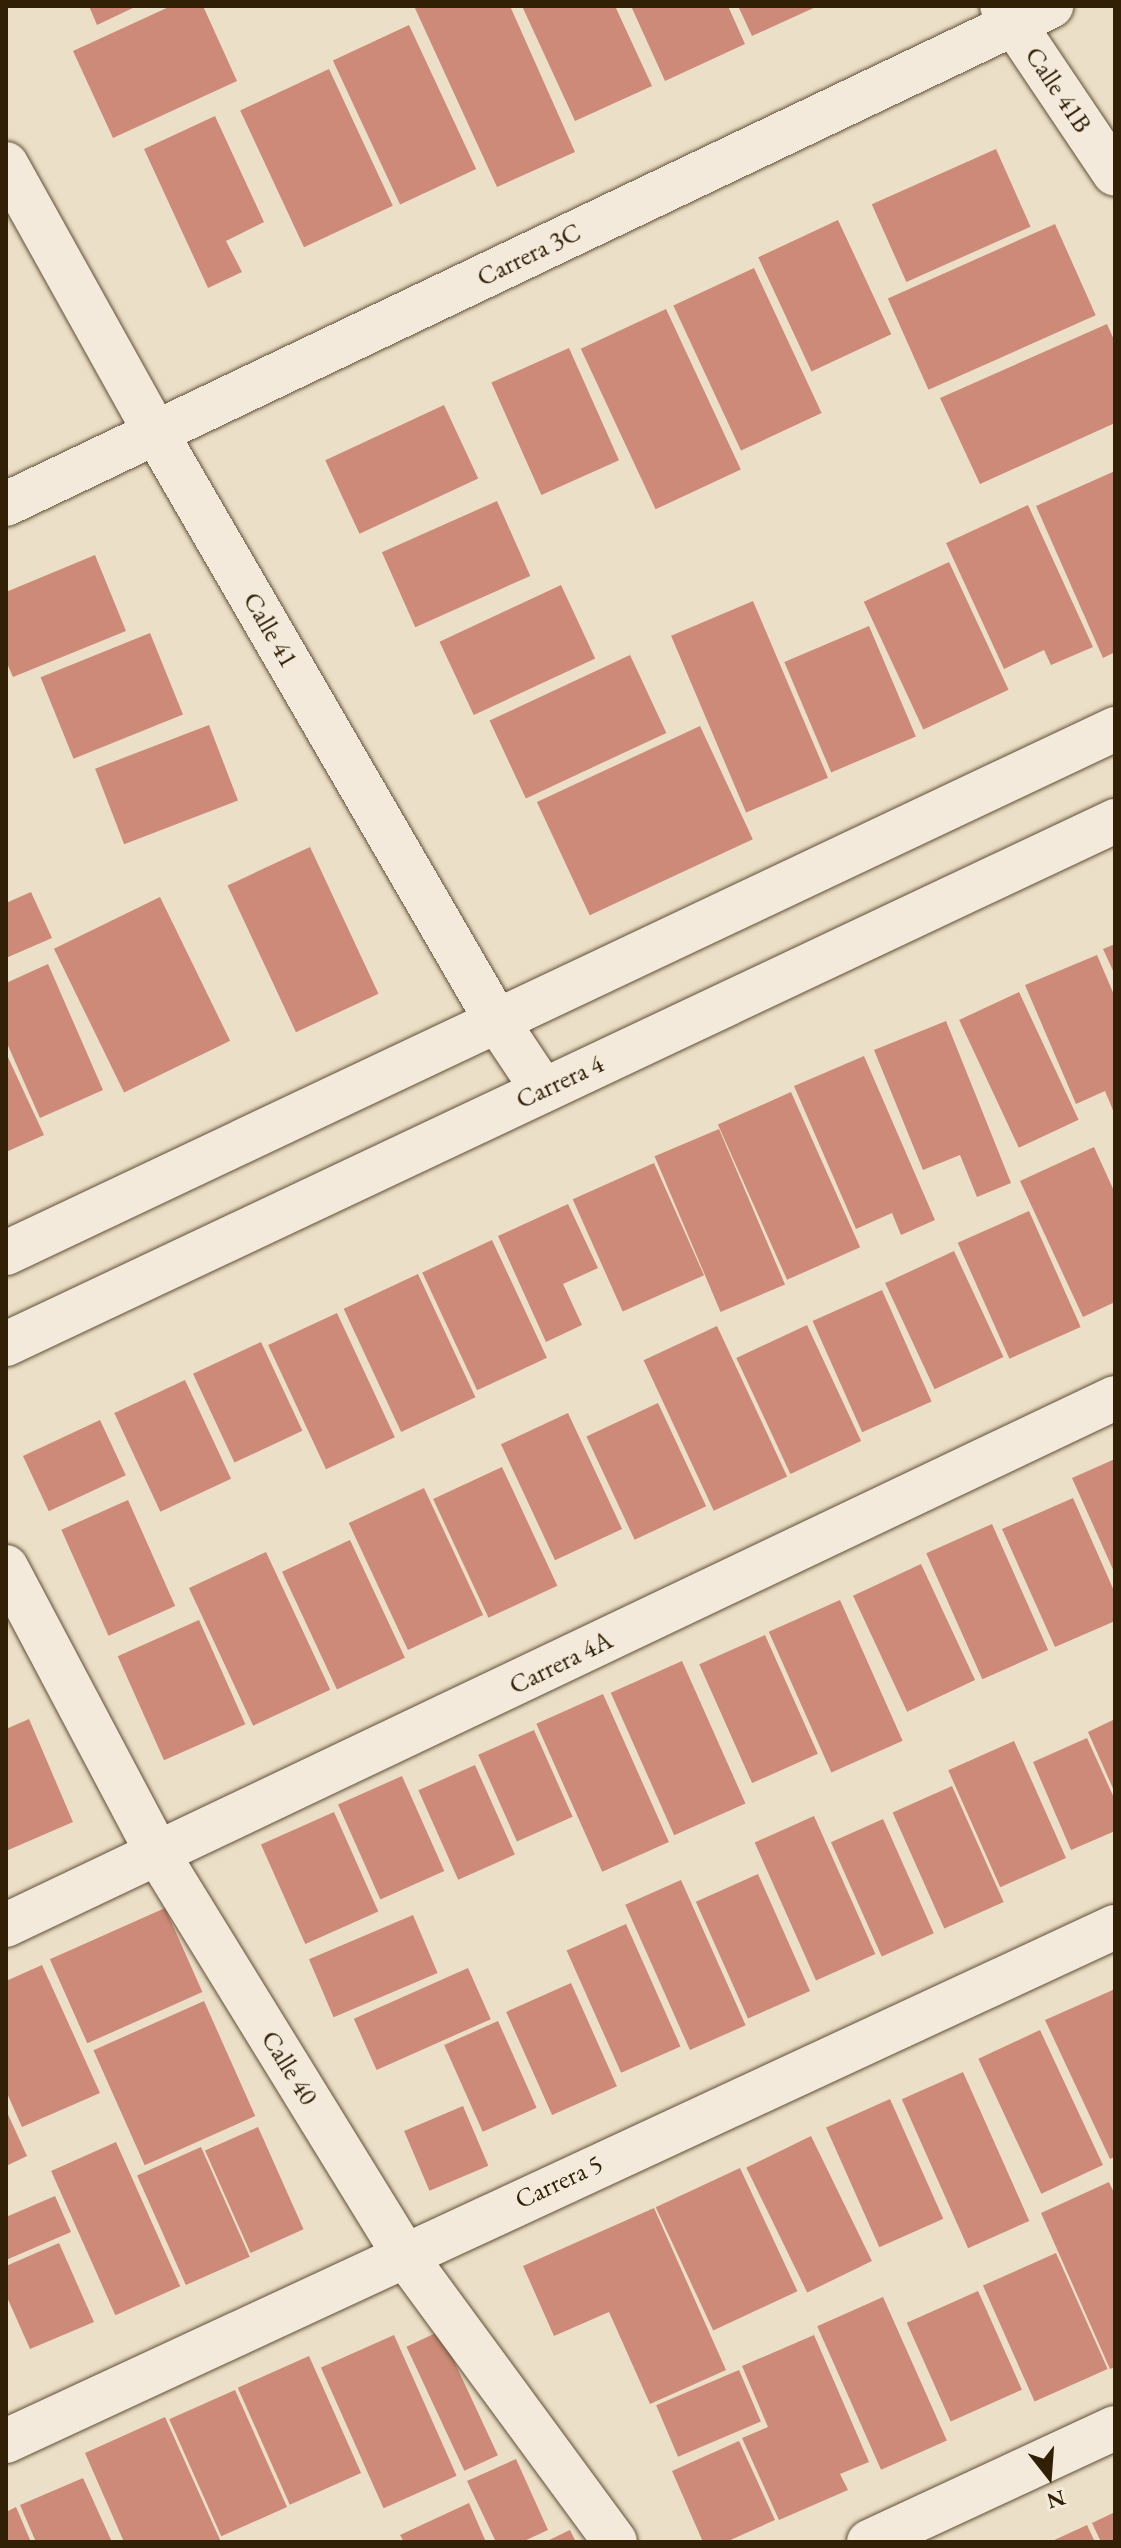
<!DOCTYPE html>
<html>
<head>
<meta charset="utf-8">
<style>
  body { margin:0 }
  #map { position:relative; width:1121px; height:2548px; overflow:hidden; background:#ecdfc7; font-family:"EB Garamond",serif }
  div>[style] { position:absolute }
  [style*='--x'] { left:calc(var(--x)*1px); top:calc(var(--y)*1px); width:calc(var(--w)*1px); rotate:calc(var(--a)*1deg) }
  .building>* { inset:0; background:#cd8a78; transform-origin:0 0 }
  .roads { filter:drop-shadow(0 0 2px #605036) drop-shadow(0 0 2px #605036) }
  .minor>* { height:44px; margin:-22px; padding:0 22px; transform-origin:22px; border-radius:22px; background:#f3eadb }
  .tertiary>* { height:44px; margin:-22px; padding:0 22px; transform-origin:22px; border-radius:22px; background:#f3eadb }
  span { translate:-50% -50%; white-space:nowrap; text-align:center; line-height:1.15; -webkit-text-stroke:8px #f3eadb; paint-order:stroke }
  .street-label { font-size:26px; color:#322006 }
  .frame { position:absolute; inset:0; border:8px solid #322006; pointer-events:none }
  .north { position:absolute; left:1009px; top:2436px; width:80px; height:80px; -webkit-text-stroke:6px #f3eadb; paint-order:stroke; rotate:163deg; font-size:22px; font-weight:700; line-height:32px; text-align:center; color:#322006 }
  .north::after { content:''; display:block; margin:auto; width:28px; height:36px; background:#322006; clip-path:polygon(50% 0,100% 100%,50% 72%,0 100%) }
</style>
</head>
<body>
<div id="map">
  <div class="building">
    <i style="clip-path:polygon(89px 6px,137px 6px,97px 25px)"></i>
    <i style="clip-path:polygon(171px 6px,203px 6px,237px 81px,113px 138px,73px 51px)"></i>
    <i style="clip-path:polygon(414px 6px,510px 6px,575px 152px,497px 187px)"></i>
    <i style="clip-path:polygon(522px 6px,615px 6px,652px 86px,575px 121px)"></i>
    <i style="clip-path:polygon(631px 6px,728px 6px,745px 44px,665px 81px)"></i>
    <i style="clip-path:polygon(738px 6px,818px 6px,752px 36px)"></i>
    <i style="left:409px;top:25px;width:159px;height:84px;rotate:65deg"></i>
    <i style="left:329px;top:69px;width:151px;height:98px;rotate:65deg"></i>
    <i style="clip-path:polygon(215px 116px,264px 222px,226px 241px,242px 272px,208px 288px,144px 149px)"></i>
    <i style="left:996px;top:149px;width:85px;height:136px;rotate:66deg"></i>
    <i style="left:838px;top:220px;width:126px;height:88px;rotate:65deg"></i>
    <i style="left:1055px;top:224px;width:100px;height:183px;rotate:66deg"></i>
    <i style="left:754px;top:268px;width:160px;height:89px;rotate:65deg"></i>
    <i style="left:666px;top:309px;width:177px;height:94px;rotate:65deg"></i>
    <i style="clip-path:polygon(1107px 324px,1115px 342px,1115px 423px,980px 484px,940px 398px)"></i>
    <i style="left:569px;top:348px;width:123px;height:85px;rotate:66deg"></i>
    <i style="left:444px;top:405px;width:81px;height:131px;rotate:65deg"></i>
    <i style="clip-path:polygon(1115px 471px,1115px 652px,1103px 658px,1036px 506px)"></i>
    <i style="left:497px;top:501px;width:82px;height:126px;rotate:66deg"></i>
    <i style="clip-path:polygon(1028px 505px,1093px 647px,1051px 665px,1044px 650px,1004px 669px,946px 543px)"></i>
    <i style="clip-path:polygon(95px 555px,126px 631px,13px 677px,6px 661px,6px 592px)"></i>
    <i style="left:949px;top:562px;width:141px;height:94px;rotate:65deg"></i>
    <i style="left:561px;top:585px;width:81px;height:134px;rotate:65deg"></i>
    <i style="left:753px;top:601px;width:192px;height:89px;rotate:67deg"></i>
    <i style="left:869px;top:626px;width:120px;height:92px;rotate:67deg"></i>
    <i style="left:150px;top:633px;width:88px;height:118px;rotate:68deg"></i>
    <i style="left:630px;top:655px;width:86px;height:155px;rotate:65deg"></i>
    <i style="left:209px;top:725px;width:81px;height:122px;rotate:69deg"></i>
    <i style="left:700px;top:726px;width:125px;height:180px;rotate:65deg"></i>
    <i style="left:310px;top:847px;width:162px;height:91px;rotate:65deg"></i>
    <i style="clip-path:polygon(31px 892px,52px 938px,6px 958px,6px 903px)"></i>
    <i style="left:160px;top:897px;width:160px;height:118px;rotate:64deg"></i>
    <i style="clip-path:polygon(1115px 944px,1115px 975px,1103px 949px)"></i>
    <i style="clip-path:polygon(1097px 955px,1115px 997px,1115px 1115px,1105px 1091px,1076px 1104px,1025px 985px)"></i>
    <i style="clip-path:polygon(48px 964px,103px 1090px,40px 1118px,6px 1041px,6px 983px)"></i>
    <i style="left:1019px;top:992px;width:141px;height:66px;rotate:65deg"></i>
    <i style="clip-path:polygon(946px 1021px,1011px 1183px,977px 1197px,960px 1155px,923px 1170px,874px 1050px)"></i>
    <i style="clip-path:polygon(6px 1053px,44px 1135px,6px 1152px)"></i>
    <i style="clip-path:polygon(864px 1056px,935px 1220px,901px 1235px,892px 1213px,856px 1229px,794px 1086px)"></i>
    <i style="left:791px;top:1092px;width:170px;height:80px;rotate:66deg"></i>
    <i style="left:719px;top:1129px;width:169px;height:70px;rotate:67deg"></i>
    <i style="clip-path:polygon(1094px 1147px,1115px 1193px,1115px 1302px,1083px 1317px,1020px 1181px)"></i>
    <i style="left:654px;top:1163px;width:123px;height:89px;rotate:66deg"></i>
    <i style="clip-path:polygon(568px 1204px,598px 1268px,563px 1284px,582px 1325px,546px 1342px,498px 1236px)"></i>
    <i style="left:1029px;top:1211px;width:127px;height:78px;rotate:66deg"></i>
    <i style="left:492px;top:1240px;width:130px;height:77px;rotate:65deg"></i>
    <i style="left:954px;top:1251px;width:117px;height:76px;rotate:65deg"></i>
    <i style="left:418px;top:1274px;width:136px;height:82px;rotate:65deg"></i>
    <i style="left:882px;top:1290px;width:122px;height:76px;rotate:66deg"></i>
    <i style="left:337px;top:1313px;width:137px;height:76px;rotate:65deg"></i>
    <i style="left:807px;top:1325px;width:128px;height:78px;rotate:65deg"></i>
    <i style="left:717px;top:1326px;width:166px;height:81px;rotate:65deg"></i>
    <i style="left:261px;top:1342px;width:98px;height:75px;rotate:65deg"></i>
    <i style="left:185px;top:1380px;width:109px;height:78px;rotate:65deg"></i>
    <i style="left:658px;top:1403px;width:114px;height:79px;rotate:65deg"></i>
    <i style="left:568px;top:1413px;width:128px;height:74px;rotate:65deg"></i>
    <i style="left:100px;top:1420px;width:61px;height:85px;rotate:65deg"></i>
    <i style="clip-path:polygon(1115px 1459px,1115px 1574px,1072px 1478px)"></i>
    <i style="left:502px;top:1467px;width:131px;height:76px;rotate:65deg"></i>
    <i style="left:424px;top:1488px;width:140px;height:83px;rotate:65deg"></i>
    <i style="clip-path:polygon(1073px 1498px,1115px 1593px,1115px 1621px,1055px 1647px,1002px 1529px)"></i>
    <i style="left:128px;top:1500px;width:116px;height:73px;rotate:66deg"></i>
    <i style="left:992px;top:1524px;width:138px;height:72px;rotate:66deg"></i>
    <i style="left:350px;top:1540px;width:130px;height:75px;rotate:65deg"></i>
    <i style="left:266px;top:1552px;width:152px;height:85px;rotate:65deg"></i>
    <i style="left:921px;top:1564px;width:128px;height:75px;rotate:65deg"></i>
    <i style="left:840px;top:1600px;width:154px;height:78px;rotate:66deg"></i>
    <i style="left:199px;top:1620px;width:114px;height:89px;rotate:66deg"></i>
    <i style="left:765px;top:1635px;width:130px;height:72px;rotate:66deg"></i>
    <i style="left:682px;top:1661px;width:156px;height:78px;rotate:66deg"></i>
    <i style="left:603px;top:1694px;width:162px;height:73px;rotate:66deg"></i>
    <i style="clip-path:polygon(29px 1719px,73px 1822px,6px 1851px,6px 1729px)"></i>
    <i style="clip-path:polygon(1115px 1719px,1115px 1793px,1088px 1732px)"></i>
    <i style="left:534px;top:1730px;width:95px;height:61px;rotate:66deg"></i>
    <i style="clip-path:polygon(1087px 1738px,1115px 1800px,1115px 1831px,1071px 1850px,1033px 1762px)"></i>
    <i style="left:1014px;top:1741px;width:128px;height:72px;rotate:66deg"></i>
    <i style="left:475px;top:1765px;width:98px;height:62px;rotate:66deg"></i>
    <i style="left:402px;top:1776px;width:104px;height:70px;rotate:66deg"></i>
    <i style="left:952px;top:1786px;width:127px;height:65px;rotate:66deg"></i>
    <i style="left:334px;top:1812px;width:109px;height:80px;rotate:66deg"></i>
    <i style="left:814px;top:1816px;width:151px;height:65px;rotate:66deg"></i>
    <i style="left:883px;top:1819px;width:125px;height:57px;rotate:66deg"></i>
    <i style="left:758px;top:1874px;width:128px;height:68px;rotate:66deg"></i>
    <i style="left:681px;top:1880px;width:159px;height:61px;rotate:66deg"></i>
    <i style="left:165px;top:1908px;width:92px;height:126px;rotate:66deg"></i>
    <i style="left:413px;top:1915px;width:63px;height:113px;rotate:67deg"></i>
    <i style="left:626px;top:1924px;width:134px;height:65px;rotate:66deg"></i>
    <i style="clip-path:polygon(42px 1965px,100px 2093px,22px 2127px,6px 2091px,6px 1981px)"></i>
    <i style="left:468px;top:1968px;width:56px;height:125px;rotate:66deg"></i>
    <i style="left:571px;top:1983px;width:113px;height:71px;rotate:66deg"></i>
    <i style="clip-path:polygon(1115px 1989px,1115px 2157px,1110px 2159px,1045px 2020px)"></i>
    <i style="left:204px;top:2001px;width:126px;height:121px;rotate:66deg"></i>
    <i style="left:498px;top:2021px;width:95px;height:59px;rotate:66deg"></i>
    <i style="left:1040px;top:2030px;width:149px;height:68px;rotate:65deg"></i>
    <i style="left:963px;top:2072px;width:163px;height:67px;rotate:66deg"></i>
    <i style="left:890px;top:2099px;width:131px;height:70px;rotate:66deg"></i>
    <i style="left:463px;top:2106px;width:65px;height:64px;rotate:67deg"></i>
    <i style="clip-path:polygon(6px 2110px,27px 2156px,6px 2166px)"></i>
    <i style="left:258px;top:2127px;width:112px;height:58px;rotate:66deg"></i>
    <i style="left:811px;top:2136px;width:139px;height:72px;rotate:64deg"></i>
    <i style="left:116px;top:2142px;width:158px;height:71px;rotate:66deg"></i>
    <i style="left:201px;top:2147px;width:120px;height:70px;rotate:66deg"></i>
    <i style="left:740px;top:2168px;width:136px;height:93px;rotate:65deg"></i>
    <i style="clip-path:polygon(1109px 2182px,1115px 2195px,1115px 2367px,1110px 2369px,1041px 2213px)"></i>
    <i style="clip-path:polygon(55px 2196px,71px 2232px,6px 2260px,6px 2217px)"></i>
    <i style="clip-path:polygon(654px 2208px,726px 2370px,650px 2404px,609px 2312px,554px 2336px,523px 2266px)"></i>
    <i style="clip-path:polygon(59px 2243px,94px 2322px,30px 2349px,6px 2295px,6px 2266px)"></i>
    <i style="left:1056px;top:2253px;width:127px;height:80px;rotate:66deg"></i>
    <i style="left:978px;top:2291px;width:108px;height:78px;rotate:66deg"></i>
    <i style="left:883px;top:2297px;width:157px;height:72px;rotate:66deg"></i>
    <i style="left:440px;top:2331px;width:137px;height:37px;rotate:65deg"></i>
    <i style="left:394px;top:2335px;width:154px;height:80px;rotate:66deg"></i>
    <i style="clip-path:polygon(814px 2335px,869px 2462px,840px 2474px,848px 2490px,779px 2520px,742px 2438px,768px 2427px,742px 2366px)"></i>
    <i style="left:309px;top:2356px;width:128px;height:78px;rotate:66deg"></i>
    <i style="left:739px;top:2370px;width:56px;height:90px;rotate:67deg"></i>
    <i style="left:235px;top:2390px;width:128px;height:72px;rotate:66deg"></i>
    <i style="clip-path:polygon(165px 2417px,221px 2542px,124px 2542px,85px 2453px)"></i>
    <i style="clip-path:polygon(739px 2441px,775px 2520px,726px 2542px,703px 2542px,672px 2471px)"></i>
    <i style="clip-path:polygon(516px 2459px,548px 2530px,522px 2542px,496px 2542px,467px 2481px)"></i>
    <i style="clip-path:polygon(83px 2478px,112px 2542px,36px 2542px,20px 2505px)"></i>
    <i style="clip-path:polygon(469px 2503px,486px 2542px,404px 2542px,400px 2535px)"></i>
    <i style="clip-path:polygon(16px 2507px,31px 2542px,6px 2542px,6px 2512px)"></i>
    <i style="clip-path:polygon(1115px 2512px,1115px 2542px,1101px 2542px,1092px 2523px)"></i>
    <i style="clip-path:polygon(1087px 2525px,1095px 2542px,1050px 2542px)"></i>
    <i style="clip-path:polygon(570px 2530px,576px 2542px,545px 2542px)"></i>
  </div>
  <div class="roads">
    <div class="minor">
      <i style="--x:1002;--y:6;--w:202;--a:56.1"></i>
      <i style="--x:6;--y:164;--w:308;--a:60.9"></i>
      <i style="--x:156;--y:433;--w:676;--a:59.91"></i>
      <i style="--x:495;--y:1018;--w:87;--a:56.3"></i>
      <i style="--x:6;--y:504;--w:1158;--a:-25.48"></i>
      <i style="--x:6;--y:1567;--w:327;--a:62.1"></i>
      <i style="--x:159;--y:1856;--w:466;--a:58.4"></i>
      <i style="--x:403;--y:2253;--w:358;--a:53.7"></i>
      <i style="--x:6;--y:1925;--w:1228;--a:-25.42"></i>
      <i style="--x:6;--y:2441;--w:1222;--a:-24.87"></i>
      <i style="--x:869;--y:2542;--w:271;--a:-24.9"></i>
    </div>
    <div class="tertiary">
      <i style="--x:6;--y:1253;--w:1227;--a:-25.29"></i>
      <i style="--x:6;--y:1344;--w:1226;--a:-25.25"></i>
    </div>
  </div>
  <div class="street-label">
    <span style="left:1058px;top:90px;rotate:56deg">Calle 41B</span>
    <span style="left:529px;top:255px;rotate:-26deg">Carrera 3C</span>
    <span style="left:270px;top:630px;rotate:60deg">Calle 41</span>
    <span style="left:560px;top:1082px;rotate:-25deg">Carrera 4</span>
    <span style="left:561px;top:1663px;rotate:-26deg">Carrera 4A</span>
    <span style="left:289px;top:2068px;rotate:58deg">Calle 40</span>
    <span style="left:559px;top:2182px;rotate:-25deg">Carrera 5</span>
  </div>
  <div class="frame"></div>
  <div class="north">N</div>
</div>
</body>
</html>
